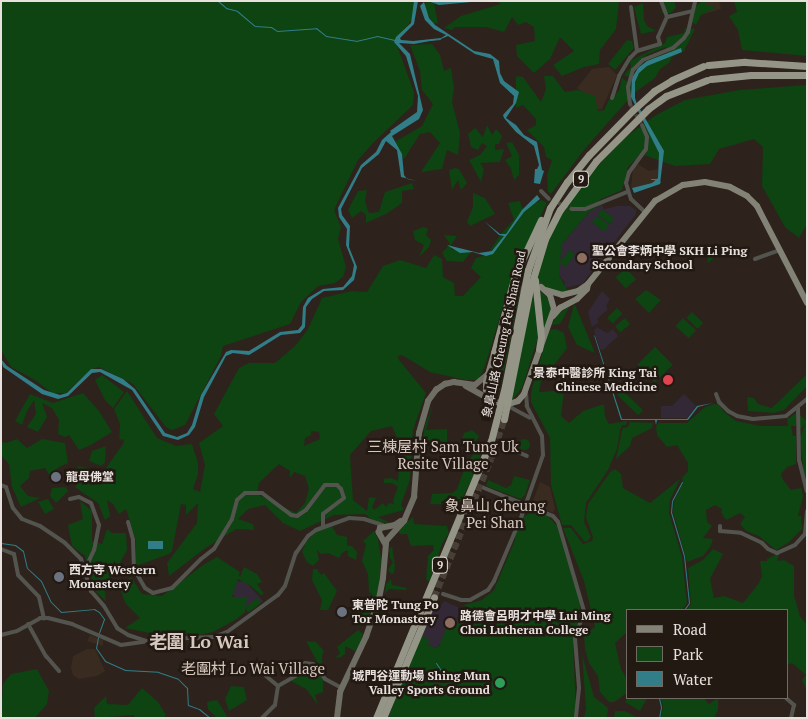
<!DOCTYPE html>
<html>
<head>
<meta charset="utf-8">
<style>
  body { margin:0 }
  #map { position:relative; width:808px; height:719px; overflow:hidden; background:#2d231c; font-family:"PT Serif","Noto Sans TC",serif }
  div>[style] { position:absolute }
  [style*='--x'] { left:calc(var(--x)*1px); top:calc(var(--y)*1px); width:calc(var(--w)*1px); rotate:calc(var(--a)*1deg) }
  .built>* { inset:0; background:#3a2b20 }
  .education>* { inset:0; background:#332836 }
  .green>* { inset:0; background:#0e4312; transform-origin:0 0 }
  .round { border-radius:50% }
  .water>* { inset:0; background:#317e88; transform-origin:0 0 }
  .stream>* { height:1px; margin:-0.5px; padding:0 0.5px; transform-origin:0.5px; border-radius:0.5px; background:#317e88 }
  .street-tunnel>* { height:4px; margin-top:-2px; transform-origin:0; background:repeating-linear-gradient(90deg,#493f39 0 4px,transparent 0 6px) }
  .primary-tunnel>* { height:6px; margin-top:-3px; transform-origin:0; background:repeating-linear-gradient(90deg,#493f39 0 6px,transparent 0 9px) }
  .highway-tunnel>* { height:7px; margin-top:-3.5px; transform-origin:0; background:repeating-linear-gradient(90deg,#493f39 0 7px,transparent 0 10.5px) }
  .street>* { height:4px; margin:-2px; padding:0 2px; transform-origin:2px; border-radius:2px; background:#54544f }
  .secondary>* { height:5.5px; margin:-2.75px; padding:0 2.75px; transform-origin:2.75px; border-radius:2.75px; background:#6f6e65 }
  .primary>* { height:6px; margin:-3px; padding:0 3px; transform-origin:3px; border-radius:3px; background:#838277 }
  .highway>* { height:7px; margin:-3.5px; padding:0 3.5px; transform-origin:3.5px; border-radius:3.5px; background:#959587 }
  .dots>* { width:14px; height:14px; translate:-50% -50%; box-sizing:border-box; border:2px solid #231913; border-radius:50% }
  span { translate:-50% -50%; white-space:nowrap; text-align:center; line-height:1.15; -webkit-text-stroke:5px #231913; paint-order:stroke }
  .shield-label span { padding:1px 4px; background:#231913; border:1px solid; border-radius:4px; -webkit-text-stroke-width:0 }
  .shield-label { font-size:11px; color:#e7e0dc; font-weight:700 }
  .poi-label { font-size:12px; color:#e7e0dc; font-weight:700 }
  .left { translate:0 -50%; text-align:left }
  .right { translate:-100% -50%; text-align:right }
  .street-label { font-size:12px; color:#e7e0dc }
  .quarter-label { font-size:15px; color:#d6c8bf }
  .district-label { font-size:18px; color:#d6c8bf; font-weight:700 }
  .frame { position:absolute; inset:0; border:2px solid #e7e0dc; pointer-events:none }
  .legend { position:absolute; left:626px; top:609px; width:162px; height:90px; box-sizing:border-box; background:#231913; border:1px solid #716963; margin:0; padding:6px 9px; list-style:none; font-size:15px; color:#e7e0dc }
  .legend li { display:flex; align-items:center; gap:10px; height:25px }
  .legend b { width:25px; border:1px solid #716963 }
</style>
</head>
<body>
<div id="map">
  <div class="built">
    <i style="clip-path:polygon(705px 1px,719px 1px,721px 9px,697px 16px,698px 6px)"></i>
    <i style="clip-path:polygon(609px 67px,617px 75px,602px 109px,599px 110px,577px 88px,592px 69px)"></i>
    <i style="clip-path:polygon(638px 164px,649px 171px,658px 169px,658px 178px,652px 183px,631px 188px,633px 168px)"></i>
    <i style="clip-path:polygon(540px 482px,550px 487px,555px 509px,553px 513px,532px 503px)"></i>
    <i style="clip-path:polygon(90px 635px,103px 640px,103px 646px,87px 641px)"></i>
    <i style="clip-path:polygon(87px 649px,95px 649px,105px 671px,97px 676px,79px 679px,73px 675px,71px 668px,73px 656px)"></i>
  </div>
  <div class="education">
    <i style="clip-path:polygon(602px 204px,604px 209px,617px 206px,630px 206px,636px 210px,636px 214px,582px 284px,565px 288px,565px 283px,558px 273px,562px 244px,589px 212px)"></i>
    <i style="clip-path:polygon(602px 291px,610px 299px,606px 306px,608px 309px,597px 319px,599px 322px,592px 327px,588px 312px)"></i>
    <i style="clip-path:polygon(597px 327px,607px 333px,613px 329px,618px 336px,603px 350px,600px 349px,594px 331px)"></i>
    <i style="clip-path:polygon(684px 394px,696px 406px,687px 418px,661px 418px,661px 406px,672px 406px)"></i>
    <i style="clip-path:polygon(245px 581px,263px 601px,248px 612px,231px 593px,233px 582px)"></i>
    <i style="clip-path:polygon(444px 601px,474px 614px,470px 631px,460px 635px,449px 635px,436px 648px,420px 642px,435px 604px,442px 604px)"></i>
  </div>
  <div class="green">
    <i style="clip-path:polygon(1px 1px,418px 1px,413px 19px,395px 40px,414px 92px,413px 105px,373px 143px,358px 160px,334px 210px,341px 227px,338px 239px,346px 267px,343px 277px,335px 283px,318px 286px,301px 302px,290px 324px,223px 346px,221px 356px,185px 425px,172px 430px,166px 427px,133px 384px,99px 367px,90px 370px,66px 393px,52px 393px,35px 380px,11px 367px,1px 350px)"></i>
    <i style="clip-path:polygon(427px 1px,434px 2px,438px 24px,433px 23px,423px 7px)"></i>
    <i style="clip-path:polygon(495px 1px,617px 1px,619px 3px,616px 29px,600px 50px,599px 64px,584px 67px,562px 76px,553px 65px,574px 51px,560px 37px,550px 59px,534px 73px,517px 56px,516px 45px,535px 41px,534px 27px,526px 22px,518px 25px,512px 17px,504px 32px,486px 27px,455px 27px,452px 30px,444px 28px,461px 16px,501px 4px)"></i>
    <i style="clip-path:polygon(666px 1px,674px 1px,676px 7px,671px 13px,662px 13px,661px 3px)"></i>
    <i style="clip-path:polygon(702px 1px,707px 1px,706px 5px,713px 5px,715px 8px,701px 15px,696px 25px,691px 22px,695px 7px)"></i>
    <i style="clip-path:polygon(734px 1px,807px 1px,807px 56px,742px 50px,738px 30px,729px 16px,737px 12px)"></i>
    <i style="clip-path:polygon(643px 3px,644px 20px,647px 26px,656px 31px,641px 34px,634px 7px)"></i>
    <i style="clip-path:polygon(685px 28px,695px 29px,684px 51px,672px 57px,669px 63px,660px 69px,655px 78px,634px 93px,583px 151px,551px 194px,548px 192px,547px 175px,552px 160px,546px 157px,544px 147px,527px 130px,536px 125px,536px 119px,523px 105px,516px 108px,516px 76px,523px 77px,541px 102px,546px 89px,544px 76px,553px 76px,565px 92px,577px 90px,595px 96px,598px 111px,604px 110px,610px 98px,619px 91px,622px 78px,631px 84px,640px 66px,651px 58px,667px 53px,666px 47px,646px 55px,628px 77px,624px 75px,631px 67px,630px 61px,665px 43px,667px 37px,684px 33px)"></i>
    <i style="clip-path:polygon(627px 40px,632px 41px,634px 48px,615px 70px,608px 64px)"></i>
    <i style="clip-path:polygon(432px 44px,440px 55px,444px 71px,451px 68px,454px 88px,452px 102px,460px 133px,458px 155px,447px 150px,442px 169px,421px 172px,440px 143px,430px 132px,420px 134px,404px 159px,393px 143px,422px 126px,433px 104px,422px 90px,420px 71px,410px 45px)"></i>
    <i style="clip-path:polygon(807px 85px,807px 224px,799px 238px,785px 227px,762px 186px,763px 147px,754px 139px,719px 149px,710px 164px,675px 166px,641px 154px,628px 167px,622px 190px,599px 200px,602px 204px,589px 212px,562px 244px,560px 262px,570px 250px,575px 255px,565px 267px,560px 263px,559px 275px,567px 290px,579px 288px,566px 293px,555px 291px,537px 283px,537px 273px,543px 252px,557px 220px,586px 178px,623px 139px,656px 115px,685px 100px,739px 90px)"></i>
    <i style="clip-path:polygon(487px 125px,492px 135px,496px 129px,502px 136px,499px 144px,495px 144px,495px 150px,504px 149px,500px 162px,480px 163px,484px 169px,481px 182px,469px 160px,480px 155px,487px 146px,482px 143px,478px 150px,471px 147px,468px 134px,475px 128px,483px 137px)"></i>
    <i style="clip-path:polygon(512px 142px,519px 155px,519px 175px,514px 180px,511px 169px,505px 160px,512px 156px,506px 143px)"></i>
    <i style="clip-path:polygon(455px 168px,459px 169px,467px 183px,461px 190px,458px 180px,452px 190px,449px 170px)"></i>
    <i style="clip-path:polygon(412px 183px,414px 189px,402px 191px,402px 203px,386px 214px,366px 223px,366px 215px,361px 211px,352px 218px,348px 210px,358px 191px,367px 190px,365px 202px,369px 213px,379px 212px,385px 192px)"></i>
    <i style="clip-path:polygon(473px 193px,485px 198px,495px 214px,470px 226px,467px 222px,473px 207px)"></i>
    <i style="clip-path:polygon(evenodd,542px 200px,547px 203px,514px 271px,484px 369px,478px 380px,466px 380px,430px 372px,402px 355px,398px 356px,399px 360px,426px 393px,413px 430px,410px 479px,401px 505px,404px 510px,378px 517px,390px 523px,375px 522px,365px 514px,334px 515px,300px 531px,283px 523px,265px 505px,248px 509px,238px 519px,253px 524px,254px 530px,236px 529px,204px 549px,169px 576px,167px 563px,197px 523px,198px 503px,186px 515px,186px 505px,181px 504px,172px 551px,169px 554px,136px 566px,136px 541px,126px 509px,119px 514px,113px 504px,107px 500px,110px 516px,105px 520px,98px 503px,75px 487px,79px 482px,78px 466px,101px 471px,106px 468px,123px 444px,124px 440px,119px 439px,120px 424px,114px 409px,127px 391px,157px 438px,176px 446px,192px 444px,198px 463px,198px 474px,193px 489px,200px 492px,205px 465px,199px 443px,223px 426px,214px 414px,239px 368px,249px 363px,275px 363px,296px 345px,308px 329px,322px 298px,352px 291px,367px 292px,383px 266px,400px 260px,426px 268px,434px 255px,442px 259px,443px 277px,454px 283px,455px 296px,463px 296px,481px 277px,471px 268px,476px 258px,487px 255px,501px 234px,514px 220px,508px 203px,520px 201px,522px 208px,542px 200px,392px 426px,400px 445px,398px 481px,391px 478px,384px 479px,384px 483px,392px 483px,398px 487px,393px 500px,394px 504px,389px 503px,386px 507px,383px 503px,374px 510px,372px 507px,376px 498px,369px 497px,367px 511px,353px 500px,350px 455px,371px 431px,392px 426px,542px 200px,311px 431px,319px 432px,320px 439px,304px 446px,305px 438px,311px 435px,311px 431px,542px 200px,279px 464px,290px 471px,290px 478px,294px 472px,305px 476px,309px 489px,305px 503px,296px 513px,257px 494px,259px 483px,279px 464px)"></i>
    <i style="clip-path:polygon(602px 209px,614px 219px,610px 224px,598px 215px)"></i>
    <i style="left:597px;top:216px;width:15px;height:8px;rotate:37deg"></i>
    <i style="clip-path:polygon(424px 227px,428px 229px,426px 235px,431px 240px,429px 247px,419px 257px,424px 245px,415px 240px,413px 231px)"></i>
    <i style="clip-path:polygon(444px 235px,457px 236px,451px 245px,452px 250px,463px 249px,471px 252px,463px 262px,447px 261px,442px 253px,450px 244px)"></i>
    <i style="clip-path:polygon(714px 245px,720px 252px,708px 263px,708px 252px)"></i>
    <i style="clip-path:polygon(523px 262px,525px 268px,500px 390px,498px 390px,498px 383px,495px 378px,491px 379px,510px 316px,511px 297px)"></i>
    <i style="left:626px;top:268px;width:15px;height:14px;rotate:48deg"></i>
    <i style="clip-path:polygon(537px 288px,548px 298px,551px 309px,543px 334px)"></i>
    <i style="clip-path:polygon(646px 290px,661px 300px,649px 313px,635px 299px)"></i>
    <i style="clip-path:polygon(531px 292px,533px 292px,538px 338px,522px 388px,513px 399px,511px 399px)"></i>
    <i style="clip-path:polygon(574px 304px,576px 307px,595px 353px,577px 345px,568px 327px)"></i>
    <i style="clip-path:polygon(570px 306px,560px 324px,551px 325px,558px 314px)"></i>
    <i style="left:617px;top:308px;width:8px;height:14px;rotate:45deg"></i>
    <i style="left:692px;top:312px;width:16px;height:8px;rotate:45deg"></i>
    <i style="left:625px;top:318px;width:8px;height:13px;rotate:50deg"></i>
    <i style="left:683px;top:318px;width:18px;height:11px;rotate:43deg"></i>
    <i style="clip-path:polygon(556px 329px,564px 333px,567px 348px,541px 382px,539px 392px,564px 390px,561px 416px,569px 423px,583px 411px,604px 404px,605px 417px,609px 424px,627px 421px,626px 425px,622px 425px,620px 430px,617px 449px,608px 470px,586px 503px,584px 522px,591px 537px,587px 542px,584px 541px,571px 525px,562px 525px,551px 485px,550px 438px,531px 402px,531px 392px,549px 330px)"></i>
    <i style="left:655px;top:347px;width:25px;height:25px;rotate:45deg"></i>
    <i style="clip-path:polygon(807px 374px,807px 386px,784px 410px,774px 413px,748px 411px,747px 397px,754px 398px,758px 404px,772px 408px)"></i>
    <i style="clip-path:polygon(102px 375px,124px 392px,113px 408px,105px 400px,95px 380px)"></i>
    <i style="left:620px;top:388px;width:32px;height:7px;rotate:44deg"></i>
    <i style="clip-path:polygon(83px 393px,99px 411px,112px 432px,91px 445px,79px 450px,69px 435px,65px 437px,58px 434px,59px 420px,52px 408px,42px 403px,47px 417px,38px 432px,27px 427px,36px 414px,34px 400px,27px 411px,22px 425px,15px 421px,30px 394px,53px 403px)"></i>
    <i style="clip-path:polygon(433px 404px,426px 430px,447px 429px,447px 442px,424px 443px,422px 445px,425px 425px)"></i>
    <i style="clip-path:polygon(714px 404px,719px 405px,724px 412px,736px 421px,760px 426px,788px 426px,787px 419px,798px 412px,796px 426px,791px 426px,793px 436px,796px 436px,796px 464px,787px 467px,781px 474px,783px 480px,791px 490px,801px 488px,803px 496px,798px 516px,801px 516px,802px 529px,788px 543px,776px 550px,759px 536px,746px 531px,740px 524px,745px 517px,740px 513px,726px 520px,721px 512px,722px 509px,715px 505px,706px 510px,707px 522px,712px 526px,703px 538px,713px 539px,710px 547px,703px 556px,687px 562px,673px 512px,674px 501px,683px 483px,682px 478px,688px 471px,688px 463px,677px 445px,667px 447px,657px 435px,656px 427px,658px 423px,687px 423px,705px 407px)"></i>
    <i style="clip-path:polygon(800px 415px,807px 421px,807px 477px,804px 478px,800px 438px,805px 424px,799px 431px)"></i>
    <i style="clip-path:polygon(630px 422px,653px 423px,652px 428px,632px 438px,630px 446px,616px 459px,622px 430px,623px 428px,628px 427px)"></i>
    <i style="clip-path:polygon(472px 430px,479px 436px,475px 443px,461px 442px,464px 433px)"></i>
    <i class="round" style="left:518.5px;top:438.5px;width:11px;height:11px"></i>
    <i style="clip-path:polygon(17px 439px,27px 448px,42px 439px,65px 443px,68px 463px,59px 467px,49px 475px,45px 468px,30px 471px,29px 478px,20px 486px,28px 496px,40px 498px,21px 507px,12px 487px,9px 464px,1px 455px,1px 442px,6px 443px)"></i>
    <i style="clip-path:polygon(106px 446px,105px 462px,101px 466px,89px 461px,92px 451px)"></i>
    <i style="clip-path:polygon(476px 450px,482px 452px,473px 477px,460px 503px,456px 505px,430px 504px,432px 494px,453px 493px,457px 489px,465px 467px)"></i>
    <i style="clip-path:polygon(615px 469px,621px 474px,623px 488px,650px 503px,680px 479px,670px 500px,669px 513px,682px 557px,687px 603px,682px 610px,627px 610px,627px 632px,615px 643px,621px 669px,627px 679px,627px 693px,614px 702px,609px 702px,600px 692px,598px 676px,589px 663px,585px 649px,584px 635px,595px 627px,584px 581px,563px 528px,571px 528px,583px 544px,592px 541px,593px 537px,586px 517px,588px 504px,610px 472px)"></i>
    <i style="clip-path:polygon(514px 476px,530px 480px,525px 495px,521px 499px,486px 486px,488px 480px,506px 488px,511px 485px)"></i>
    <i style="clip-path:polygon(66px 487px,68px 491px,56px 503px,50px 496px,52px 488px)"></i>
    <i style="clip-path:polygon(48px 499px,54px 509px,45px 514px,38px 502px)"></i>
    <i style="clip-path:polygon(80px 501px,92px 511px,92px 541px,102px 544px,107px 529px,112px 533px,126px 533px,127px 550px,116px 570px,104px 584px,106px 601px,96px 592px,85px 556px,72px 546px,68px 525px,83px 519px)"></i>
    <i style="clip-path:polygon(530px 509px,548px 516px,558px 527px,580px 602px,581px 616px,573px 643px,576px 709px,575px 718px,388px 718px,421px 636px,429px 639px,428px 645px,436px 648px,439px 646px,446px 629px,455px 628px,459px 617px,467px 621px,462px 634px,470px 631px,473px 618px,464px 605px,482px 600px,494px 590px,515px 540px,513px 532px,518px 521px,528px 514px)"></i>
    <i style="clip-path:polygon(413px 517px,414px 524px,447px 526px,449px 533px,442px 544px,429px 582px,426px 579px,428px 556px,434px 550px,433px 545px,411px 546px,407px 534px,400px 534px,397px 530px)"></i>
    <i style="clip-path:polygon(320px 525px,332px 526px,337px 535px,347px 537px,347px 546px,352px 546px,357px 552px,356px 560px,348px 556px,348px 550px,343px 552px,339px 558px,328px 553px,321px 554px,317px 550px,319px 560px,313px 566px,307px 562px,302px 552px,305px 544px)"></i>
    <i style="clip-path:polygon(374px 531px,378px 539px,381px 558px,379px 599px,389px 601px,387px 609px,373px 601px,372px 611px,384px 613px,384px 616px,370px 619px,358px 627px,356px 610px,361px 608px,369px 594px,372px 598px,373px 596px,369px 591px,368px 574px,362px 561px,366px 544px,363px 541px)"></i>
    <i style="clip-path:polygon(392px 546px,395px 566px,394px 573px,391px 574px,388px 570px,393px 562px,390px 558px,389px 550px)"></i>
    <i style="clip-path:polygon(713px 549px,723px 554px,710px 579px,714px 598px,724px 596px,743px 603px,759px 583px,762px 576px,760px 561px,767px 561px,767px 559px,779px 553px,777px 561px,784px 560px,794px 566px,794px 596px,800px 616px,807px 625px,807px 691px,802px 680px,806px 675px,792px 663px,787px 665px,787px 610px,687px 610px,691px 604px,688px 568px,703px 560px)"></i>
    <i style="clip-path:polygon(217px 557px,240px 572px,239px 575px,240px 577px,244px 567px,257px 574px,262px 582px,257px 584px,264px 594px,261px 595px,251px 586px,238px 579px,232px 597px,247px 597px,246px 607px,257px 598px,261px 603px,249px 612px,245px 607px,245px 612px,237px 619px,213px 632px,199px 635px,178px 632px,150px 633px,125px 628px,140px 618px,126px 604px,119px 586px,131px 577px,142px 594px,162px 596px,203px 565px)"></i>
    <i style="clip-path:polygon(313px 569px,317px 569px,321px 575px,324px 573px,337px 591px,328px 610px,320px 610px,322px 600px,312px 580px)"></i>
    <i style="clip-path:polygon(391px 579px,392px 585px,407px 588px,406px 590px,389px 589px,385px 594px,386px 584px)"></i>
    <i style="clip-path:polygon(358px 630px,363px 634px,361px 642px,355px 651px,345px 646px,345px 654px,341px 657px,335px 658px,340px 653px,337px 647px)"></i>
    <i style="clip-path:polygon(306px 641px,316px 642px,324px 651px,322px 656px,323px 673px)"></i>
    <i style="clip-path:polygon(582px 654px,594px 697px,608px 708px,607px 718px,584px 718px,586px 708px)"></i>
    <i style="clip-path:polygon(311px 664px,323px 679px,323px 692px,315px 695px,318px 705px,306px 689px,291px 681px,306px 665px)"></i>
    <i style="clip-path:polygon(37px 669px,49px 691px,47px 704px,35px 718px,1px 718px,3px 684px,11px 674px)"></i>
    <i style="clip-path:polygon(231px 686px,244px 687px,247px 700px,229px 711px,225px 699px)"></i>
    <i style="clip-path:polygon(142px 688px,158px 702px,166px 715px,163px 718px,135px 718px,134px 715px,95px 718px,94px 708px,106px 696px,107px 704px,128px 705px)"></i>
    <i style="clip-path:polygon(628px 698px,647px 698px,640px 711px,625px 702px)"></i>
    <i style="clip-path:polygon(661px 698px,704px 698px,709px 704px,718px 698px,718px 710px,714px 718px,661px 718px,663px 707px)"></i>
    <i style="clip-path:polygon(217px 700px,227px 716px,224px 718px,217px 718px,208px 709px,207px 702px)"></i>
    <i style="clip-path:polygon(615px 711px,625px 711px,638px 718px,614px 718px)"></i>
  </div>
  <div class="water">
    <i style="clip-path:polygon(414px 1px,418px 1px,414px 24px,400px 38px,401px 40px,413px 41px,441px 38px,446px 35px,434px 29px,425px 20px,420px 6px,424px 2px,429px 18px,435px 25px,474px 51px,490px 54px,499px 61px,500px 73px,504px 81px,519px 92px,516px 103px,506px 118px,516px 125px,524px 135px,537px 142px,542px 170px,544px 171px,540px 184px,534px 183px,535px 169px,537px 169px,539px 165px,534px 146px,516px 132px,504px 118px,503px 115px,513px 104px,514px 96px,500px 83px,493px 59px,475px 54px,448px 36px,441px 39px,414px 44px,399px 43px,410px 54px,423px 110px,419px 119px,392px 136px,402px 154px,404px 175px,407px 179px,417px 181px,401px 177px,397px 150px,386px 141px,379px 154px,362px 168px,341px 209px,342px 215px,350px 226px,349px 247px,357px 267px,354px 280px,343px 290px,324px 291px,312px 299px,306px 307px,305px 327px,300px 333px,281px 335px,249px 355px,233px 353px,226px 356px,204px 397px,195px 427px,189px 435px,178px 440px,163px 436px,132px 390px,100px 372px,92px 373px,68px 396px,58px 399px,42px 394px,3px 367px,1px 359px,7px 366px,44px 390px,60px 395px,67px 393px,91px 369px,101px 369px,123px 379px,135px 389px,165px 433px,177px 437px,187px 433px,192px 425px,201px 395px,226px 352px,231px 350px,249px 351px,280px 332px,298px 330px,302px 325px,303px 307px,308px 298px,323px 289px,343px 287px,352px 276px,354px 265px,346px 245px,347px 229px,339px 217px,338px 208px,361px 165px,376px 152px,382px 140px,391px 132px,390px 131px,417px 112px,418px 96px,406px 56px,394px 42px,396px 37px,411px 23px)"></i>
    <i style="clip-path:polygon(428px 1px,441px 2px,482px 1px,439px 5px)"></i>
    <i style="clip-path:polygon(681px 48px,682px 52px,647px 66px,639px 73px,635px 82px,635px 98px,637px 104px,664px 151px,660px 184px,634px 193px,632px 188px,652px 183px,658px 178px,659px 153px,631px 97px,632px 78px,638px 68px,647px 61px)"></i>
    <i style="clip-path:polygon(537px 195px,540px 199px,524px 212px,493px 254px,486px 256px,473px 252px,460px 253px,447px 245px,479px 253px,492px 251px,504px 236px,499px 235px,484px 221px,500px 234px,506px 234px,522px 210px)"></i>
    <i style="clip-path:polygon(594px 335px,595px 336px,622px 419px,687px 419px,697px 406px,713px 403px,698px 407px,688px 420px,657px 420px,656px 425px,655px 420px,621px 420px)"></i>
    <i style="left:163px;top:541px;width:8px;height:15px;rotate:90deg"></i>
  </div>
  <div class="stream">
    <i style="--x:218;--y:1;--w:11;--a:41"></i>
    <i style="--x:226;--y:8;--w:11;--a:15"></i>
    <i style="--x:237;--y:11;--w:23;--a:40"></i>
    <i style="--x:255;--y:26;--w:16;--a:4"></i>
    <i style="--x:271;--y:27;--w:7;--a:34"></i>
    <i style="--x:277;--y:31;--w:39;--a:-4"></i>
    <i style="--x:316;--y:28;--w:13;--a:39"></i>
    <i style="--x:326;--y:36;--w:30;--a:9"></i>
    <i style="--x:356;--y:41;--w:22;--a:-13"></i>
    <i style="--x:377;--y:36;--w:18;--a:13"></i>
    <i style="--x:429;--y:40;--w:11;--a:-5"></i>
    <i style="--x:651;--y:179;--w:6;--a:0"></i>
    <i style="--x:657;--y:179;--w:4;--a:45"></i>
    <i style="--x:682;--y:482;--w:21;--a:118"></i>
    <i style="--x:672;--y:501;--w:11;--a:95"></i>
    <i style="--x:671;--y:512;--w:46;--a:73.5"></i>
    <i style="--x:684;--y:556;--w:47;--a:83.9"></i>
    <i style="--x:689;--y:603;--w:9;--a:126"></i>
    <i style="--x:1;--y:543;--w:14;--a:8"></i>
    <i style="--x:15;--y:545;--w:10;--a:37"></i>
    <i style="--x:23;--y:551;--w:17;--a:77"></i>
    <i style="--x:27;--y:568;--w:19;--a:43"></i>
    <i style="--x:41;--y:581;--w:23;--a:65"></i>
    <i style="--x:51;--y:602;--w:14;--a:45"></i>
    <i style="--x:61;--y:612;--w:33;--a:-5"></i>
    <i style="--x:94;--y:609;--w:6;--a:31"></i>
    <i style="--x:99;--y:612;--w:9;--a:54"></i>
    <i style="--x:104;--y:619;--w:15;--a:110"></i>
    <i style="--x:98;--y:637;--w:11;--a:100"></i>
    <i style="--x:96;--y:648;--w:16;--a:55"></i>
    <i style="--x:105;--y:661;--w:22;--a:24"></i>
    <i style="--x:125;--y:670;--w:33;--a:3"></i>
    <i style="--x:158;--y:672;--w:21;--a:19"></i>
    <i style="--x:178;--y:679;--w:13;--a:45"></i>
    <i style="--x:187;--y:688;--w:17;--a:87"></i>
    <i style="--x:188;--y:705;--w:12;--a:20"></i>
    <i style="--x:199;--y:709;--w:14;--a:39"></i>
    <i style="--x:436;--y:663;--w:11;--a:56"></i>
    <i style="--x:659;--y:698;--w:9;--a:77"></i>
    <i style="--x:661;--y:707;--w:11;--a:100"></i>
  </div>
  <div class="street-tunnel">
    <i style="--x:630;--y:104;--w:24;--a:60"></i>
    <i style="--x:553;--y:201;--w:21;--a:23"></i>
  </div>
  <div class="primary-tunnel">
    <i style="--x:513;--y:299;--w:11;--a:-52"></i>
    <i style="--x:520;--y:290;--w:9;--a:-27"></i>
  </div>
  <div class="highway-tunnel">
    <i style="--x:434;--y:597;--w:150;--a:-67.7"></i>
    <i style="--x:491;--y:458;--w:41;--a:-71.6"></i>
  </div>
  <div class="street">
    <i style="--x:661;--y:1;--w:17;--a:69"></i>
    <i style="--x:631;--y:7;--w:44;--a:82.2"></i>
    <i style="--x:612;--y:98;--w:23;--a:-72"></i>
    <i style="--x:619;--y:76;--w:21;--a:-59"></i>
    <i style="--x:630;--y:58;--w:10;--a:-45"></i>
    <i style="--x:637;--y:51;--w:24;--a:-17"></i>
    <i style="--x:660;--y:44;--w:7;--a:-106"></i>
    <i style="--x:658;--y:37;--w:22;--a:-66"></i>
    <i style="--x:667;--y:17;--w:26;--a:-13"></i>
    <i style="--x:630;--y:104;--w:17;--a:-97"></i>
    <i style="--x:628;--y:87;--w:18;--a:-74"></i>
    <i style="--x:633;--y:70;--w:14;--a:-45"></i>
    <i style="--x:643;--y:60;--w:32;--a:-22"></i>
    <i style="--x:673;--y:48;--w:15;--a:-42"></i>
    <i style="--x:684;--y:38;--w:7;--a:-56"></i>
    <i style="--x:688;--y:32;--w:32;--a:-77"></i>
    <i style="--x:642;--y:125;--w:13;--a:67"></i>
    <i style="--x:647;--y:137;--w:12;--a:95"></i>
    <i style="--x:646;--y:149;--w:29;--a:126"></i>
    <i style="--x:629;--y:172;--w:11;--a:105"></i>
    <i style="--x:626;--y:183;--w:17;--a:73"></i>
    <i style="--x:631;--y:199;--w:19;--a:43"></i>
    <i style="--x:541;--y:191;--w:11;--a:45"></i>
    <i style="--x:572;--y:209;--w:13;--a:0"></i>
    <i style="--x:585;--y:209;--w:45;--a:-22"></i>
    <i style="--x:755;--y:259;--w:27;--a:-20"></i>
    <i style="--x:716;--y:394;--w:9;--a:69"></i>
    <i style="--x:719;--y:402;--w:13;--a:45"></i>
    <i style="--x:728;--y:411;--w:10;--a:29"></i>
    <i style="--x:737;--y:416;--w:16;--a:11"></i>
    <i style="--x:753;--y:419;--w:33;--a:-5"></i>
    <i style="--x:786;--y:416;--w:27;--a:-39"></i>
    <i style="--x:506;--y:405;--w:27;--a:28"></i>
    <i style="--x:798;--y:408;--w:52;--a:88.9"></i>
    <i style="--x:799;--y:460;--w:32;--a:76"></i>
    <i style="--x:513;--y:450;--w:15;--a:23"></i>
    <i style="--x:1;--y:485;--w:5;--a:22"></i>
    <i style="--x:6;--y:487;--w:22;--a:72"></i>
    <i style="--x:13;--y:508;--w:14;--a:51"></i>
    <i style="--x:22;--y:519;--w:19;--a:21"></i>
    <i style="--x:40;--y:526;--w:30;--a:34"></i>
    <i style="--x:65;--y:543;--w:23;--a:45"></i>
    <i style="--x:81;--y:559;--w:34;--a:73"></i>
    <i style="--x:91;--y:591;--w:20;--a:49"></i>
    <i style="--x:104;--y:606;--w:26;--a:59"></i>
    <i style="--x:117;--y:628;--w:13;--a:32"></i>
    <i style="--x:128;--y:635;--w:19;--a:18"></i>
    <i style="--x:484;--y:488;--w:74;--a:22.1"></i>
    <i style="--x:553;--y:516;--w:8;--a:50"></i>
    <i style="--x:558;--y:522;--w:93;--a:73.7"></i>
    <i style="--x:584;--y:611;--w:29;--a:108"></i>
    <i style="--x:575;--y:639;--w:49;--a:85.3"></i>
    <i style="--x:579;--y:688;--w:30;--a:96"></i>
    <i style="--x:70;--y:499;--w:9;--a:-13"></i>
    <i style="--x:79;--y:497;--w:13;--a:27"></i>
    <i style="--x:91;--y:503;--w:23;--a:70"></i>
    <i style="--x:99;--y:525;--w:25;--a:101"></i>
    <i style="--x:94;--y:550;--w:23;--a:115"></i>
    <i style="--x:128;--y:522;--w:19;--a:74"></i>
    <i style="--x:133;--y:540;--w:29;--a:88"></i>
    <i style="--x:134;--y:569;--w:22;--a:60"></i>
    <i style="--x:145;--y:588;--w:9;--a:32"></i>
    <i style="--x:153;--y:593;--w:20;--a:-15"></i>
    <i style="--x:172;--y:588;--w:41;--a:-45"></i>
    <i style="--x:201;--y:559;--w:16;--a:-38"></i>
    <i style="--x:214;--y:549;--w:35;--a:-59"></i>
    <i style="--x:232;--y:519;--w:20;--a:-75"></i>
    <i style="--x:237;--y:500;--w:11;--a:-41"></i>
    <i style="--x:245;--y:493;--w:17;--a:0"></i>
    <i style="--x:262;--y:493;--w:36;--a:37"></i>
    <i style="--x:291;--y:515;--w:6;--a:9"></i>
    <i style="--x:297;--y:516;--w:11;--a:-34"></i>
    <i style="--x:306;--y:510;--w:31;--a:-53"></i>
    <i style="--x:325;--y:485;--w:12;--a:0"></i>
    <i style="--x:337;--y:485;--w:6;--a:45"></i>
    <i style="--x:341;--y:489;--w:9;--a:72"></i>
    <i style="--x:344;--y:498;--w:26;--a:143"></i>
    <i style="--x:323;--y:514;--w:12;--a:90"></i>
    <i style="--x:720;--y:526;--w:5;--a:90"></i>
    <i style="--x:720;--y:531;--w:21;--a:5"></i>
    <i style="--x:741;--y:533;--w:23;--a:25"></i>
    <i style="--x:762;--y:543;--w:8;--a:45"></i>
    <i style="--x:768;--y:549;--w:10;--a:24"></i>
    <i style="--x:777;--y:553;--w:20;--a:-24"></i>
    <i style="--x:795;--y:545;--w:15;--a:-48"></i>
    <i style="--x:805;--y:534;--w:23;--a:-85"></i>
    <i style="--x:1;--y:549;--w:14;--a:21"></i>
    <i style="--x:14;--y:554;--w:21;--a:79"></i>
    <i style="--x:18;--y:575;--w:30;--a:46"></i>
    <i style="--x:39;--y:597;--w:22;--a:77"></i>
    <i style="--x:443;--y:594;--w:19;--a:18"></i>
    <i style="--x:461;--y:600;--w:9;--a:0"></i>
    <i style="--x:470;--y:600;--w:21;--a:-29"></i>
    <i style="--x:488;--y:590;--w:11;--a:-56"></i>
    <i style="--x:494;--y:581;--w:72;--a:-67"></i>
    <i style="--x:522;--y:515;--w:64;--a:-70.7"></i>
    <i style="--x:543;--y:455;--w:19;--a:-93"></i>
    <i style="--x:542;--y:436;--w:34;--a:-117"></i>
    <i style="--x:527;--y:406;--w:14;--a:-94"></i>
    <i style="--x:28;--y:624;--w:37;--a:61"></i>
    <i style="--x:46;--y:656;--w:20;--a:49"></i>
    <i style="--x:1;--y:635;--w:16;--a:-14"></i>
    <i style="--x:17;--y:631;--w:26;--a:-29"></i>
    <i style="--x:40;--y:618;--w:8;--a:0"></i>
    <i style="--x:48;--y:618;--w:25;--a:14"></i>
    <i style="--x:72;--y:624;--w:53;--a:23.2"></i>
    <i style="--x:121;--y:645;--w:43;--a:-7.9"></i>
    <i style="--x:164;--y:639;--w:50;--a:-2.3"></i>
    <i style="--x:214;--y:637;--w:14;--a:-21"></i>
    <i style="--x:227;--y:632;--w:63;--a:-36"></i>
    <i style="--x:278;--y:595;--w:11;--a:-52"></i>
    <i style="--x:285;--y:586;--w:35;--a:-72"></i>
    <i style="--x:296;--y:553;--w:21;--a:-55"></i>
    <i style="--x:308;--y:536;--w:10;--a:-37"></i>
    <i style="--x:316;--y:530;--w:35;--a:-20"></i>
    <i style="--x:349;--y:518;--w:15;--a:4"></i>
    <i style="--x:364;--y:519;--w:20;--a:18"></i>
    <i style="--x:266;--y:676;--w:16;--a:40"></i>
    <i style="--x:786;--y:698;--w:11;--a:41"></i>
    <i style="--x:794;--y:705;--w:13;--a:103"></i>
    <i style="--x:262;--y:718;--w:18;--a:-45"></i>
    <i style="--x:275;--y:705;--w:19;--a:-81"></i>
    <i style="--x:278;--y:686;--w:20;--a:-30"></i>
    <i style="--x:295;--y:676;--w:16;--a:-52"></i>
    <i style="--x:305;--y:663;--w:8;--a:7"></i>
    <i style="--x:313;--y:664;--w:19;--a:51"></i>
    <i style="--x:325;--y:679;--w:19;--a:28"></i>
  </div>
  <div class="secondary">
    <i style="--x:466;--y:386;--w:33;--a:29"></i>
    <i style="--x:385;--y:544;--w:13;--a:-119"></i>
    <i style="--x:379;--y:533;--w:5;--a:-79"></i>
    <i style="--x:380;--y:528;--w:15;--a:-11"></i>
    <i style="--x:395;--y:525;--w:7;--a:-34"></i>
    <i style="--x:337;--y:718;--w:26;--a:-83"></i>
    <i style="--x:340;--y:692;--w:61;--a:-64.7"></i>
    <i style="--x:366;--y:637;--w:40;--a:-71.1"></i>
    <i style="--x:379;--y:599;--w:21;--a:-79"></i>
    <i style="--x:383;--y:578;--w:37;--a:-85"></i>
    <i style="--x:386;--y:541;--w:27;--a:-48"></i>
    <i style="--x:404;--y:521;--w:26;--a:-67"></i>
    <i style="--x:414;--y:497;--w:64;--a:-85.5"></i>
    <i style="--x:419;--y:433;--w:33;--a:-74"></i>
    <i style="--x:428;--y:401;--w:14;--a:-54"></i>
    <i style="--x:436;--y:390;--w:11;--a:-34"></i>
    <i style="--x:445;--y:384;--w:9;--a:-13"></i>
    <i style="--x:454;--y:382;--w:21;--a:8"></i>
    <i style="--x:475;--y:385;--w:17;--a:-40"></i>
  </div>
  <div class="primary">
    <i style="--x:546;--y:290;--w:17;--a:17"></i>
    <i style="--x:562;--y:295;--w:16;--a:-14"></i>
    <i style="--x:578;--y:291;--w:12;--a:-35"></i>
    <i style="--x:588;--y:284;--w:107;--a:-51.1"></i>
    <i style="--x:655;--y:201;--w:32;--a:-30"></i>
    <i style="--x:683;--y:185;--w:22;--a:-8"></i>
    <i style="--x:705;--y:182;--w:25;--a:11"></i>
    <i style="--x:730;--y:187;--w:19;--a:28"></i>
    <i style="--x:747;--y:196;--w:14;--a:45"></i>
    <i style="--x:757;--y:206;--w:109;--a:62.7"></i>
    <i style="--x:553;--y:316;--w:11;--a:-49"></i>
    <i style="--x:560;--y:308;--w:19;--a:-28"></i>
    <i style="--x:577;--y:299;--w:14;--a:-45"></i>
    <i style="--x:587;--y:289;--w:5;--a:-79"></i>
    <i style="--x:506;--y:320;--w:22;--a:-72"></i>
    <i style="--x:495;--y:350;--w:33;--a:106"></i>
    <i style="--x:486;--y:382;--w:8;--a:90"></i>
    <i style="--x:486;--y:390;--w:15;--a:53"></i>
    <i style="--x:495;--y:402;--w:14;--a:8"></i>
    <i style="--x:509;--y:404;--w:9;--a:-18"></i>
    <i style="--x:518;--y:401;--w:9;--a:-49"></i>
    <i style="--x:524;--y:394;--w:90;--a:-70.6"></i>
    <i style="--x:554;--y:309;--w:15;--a:-106"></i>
    <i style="--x:550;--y:295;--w:12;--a:-138"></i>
  </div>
  <div class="highway">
    <i style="--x:708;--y:65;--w:37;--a:-5"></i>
    <i style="--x:745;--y:62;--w:62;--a:3.7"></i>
    <i style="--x:711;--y:79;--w:40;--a:-5.7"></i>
    <i style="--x:751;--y:75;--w:56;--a:0"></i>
    <i style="--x:535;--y:280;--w:57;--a:84"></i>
    <i style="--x:541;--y:337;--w:12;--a:99"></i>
    <i style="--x:494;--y:353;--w:81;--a:-74.9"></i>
    <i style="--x:515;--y:275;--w:61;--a:-64.7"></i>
    <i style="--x:504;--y:419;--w:133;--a:-78.7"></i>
    <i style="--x:530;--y:289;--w:52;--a:-73.3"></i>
    <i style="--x:545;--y:239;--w:33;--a:-63"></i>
    <i style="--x:560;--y:210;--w:61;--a:-53.7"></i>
    <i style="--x:596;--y:161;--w:74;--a:-45"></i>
    <i style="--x:648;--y:109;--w:22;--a:-36"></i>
    <i style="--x:666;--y:96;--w:44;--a:-21.3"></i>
    <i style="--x:376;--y:718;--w:300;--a:-67.5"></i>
    <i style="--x:491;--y:441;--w:57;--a:-75.7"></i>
    <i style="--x:505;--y:386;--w:118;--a:-78.8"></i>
    <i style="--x:528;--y:270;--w:66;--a:-70.5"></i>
    <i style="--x:550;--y:208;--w:31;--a:-57"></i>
    <i style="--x:567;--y:182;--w:35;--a:-51"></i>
    <i style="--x:589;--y:155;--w:62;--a:-45.7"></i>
    <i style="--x:632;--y:111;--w:30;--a:-42"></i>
    <i style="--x:654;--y:91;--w:21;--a:-31"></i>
    <i style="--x:672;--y:80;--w:34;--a:-24"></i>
    <i style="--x:383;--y:718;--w:131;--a:-67.1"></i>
  </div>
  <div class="dots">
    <i style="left:582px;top:258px;background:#8d6e63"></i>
    <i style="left:668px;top:380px;background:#e0444e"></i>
    <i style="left:56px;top:477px;background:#6b7280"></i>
    <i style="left:59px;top:577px;background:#6b7280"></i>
    <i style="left:342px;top:612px;background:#6b7280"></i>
    <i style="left:450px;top:623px;background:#8d6e63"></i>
    <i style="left:500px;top:683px;background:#2e9e5b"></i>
  </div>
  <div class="shield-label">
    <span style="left:581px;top:179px">9</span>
    <span style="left:440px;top:565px">9</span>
  </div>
  <div class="poi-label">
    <span class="left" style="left:592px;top:258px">聖公會李炳中學 SKH Li Ping<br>Secondary School</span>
    <span class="right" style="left:657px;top:380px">景泰中醫診所 King Tai<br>Chinese Medicine</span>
    <span class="left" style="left:66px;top:477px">龍母佛堂</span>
    <span class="left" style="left:69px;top:577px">西方寺 Western<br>Monastery</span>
    <span class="left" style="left:352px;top:612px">東普陀 Tung Po<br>Tor Monastery</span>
    <span class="left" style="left:460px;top:623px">路德會呂明才中學 Lui Ming<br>Choi Lutheran College</span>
    <span class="right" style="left:490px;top:683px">城門谷運動場 Shing Mun<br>Valley Sports Ground</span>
  </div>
  <div class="street-label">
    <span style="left:504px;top:334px;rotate:-78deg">象鼻山路 Cheung Pei Shan Road</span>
  </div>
  <div class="quarter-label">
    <span style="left:443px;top:455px">三棟屋村 Sam Tung Uk<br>Resite Village</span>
    <span style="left:495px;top:514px">象鼻山 Cheung<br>Pei Shan</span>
    <span style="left:253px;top:669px">老圍村 Lo Wai Village</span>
  </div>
  <div class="district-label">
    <span style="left:199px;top:641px">老圍 Lo Wai</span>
  </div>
  <div class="frame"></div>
  <ul class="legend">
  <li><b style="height:6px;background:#838277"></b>Road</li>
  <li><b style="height:14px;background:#0e4312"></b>Park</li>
  <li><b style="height:14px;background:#317e88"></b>Water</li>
  </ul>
</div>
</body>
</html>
